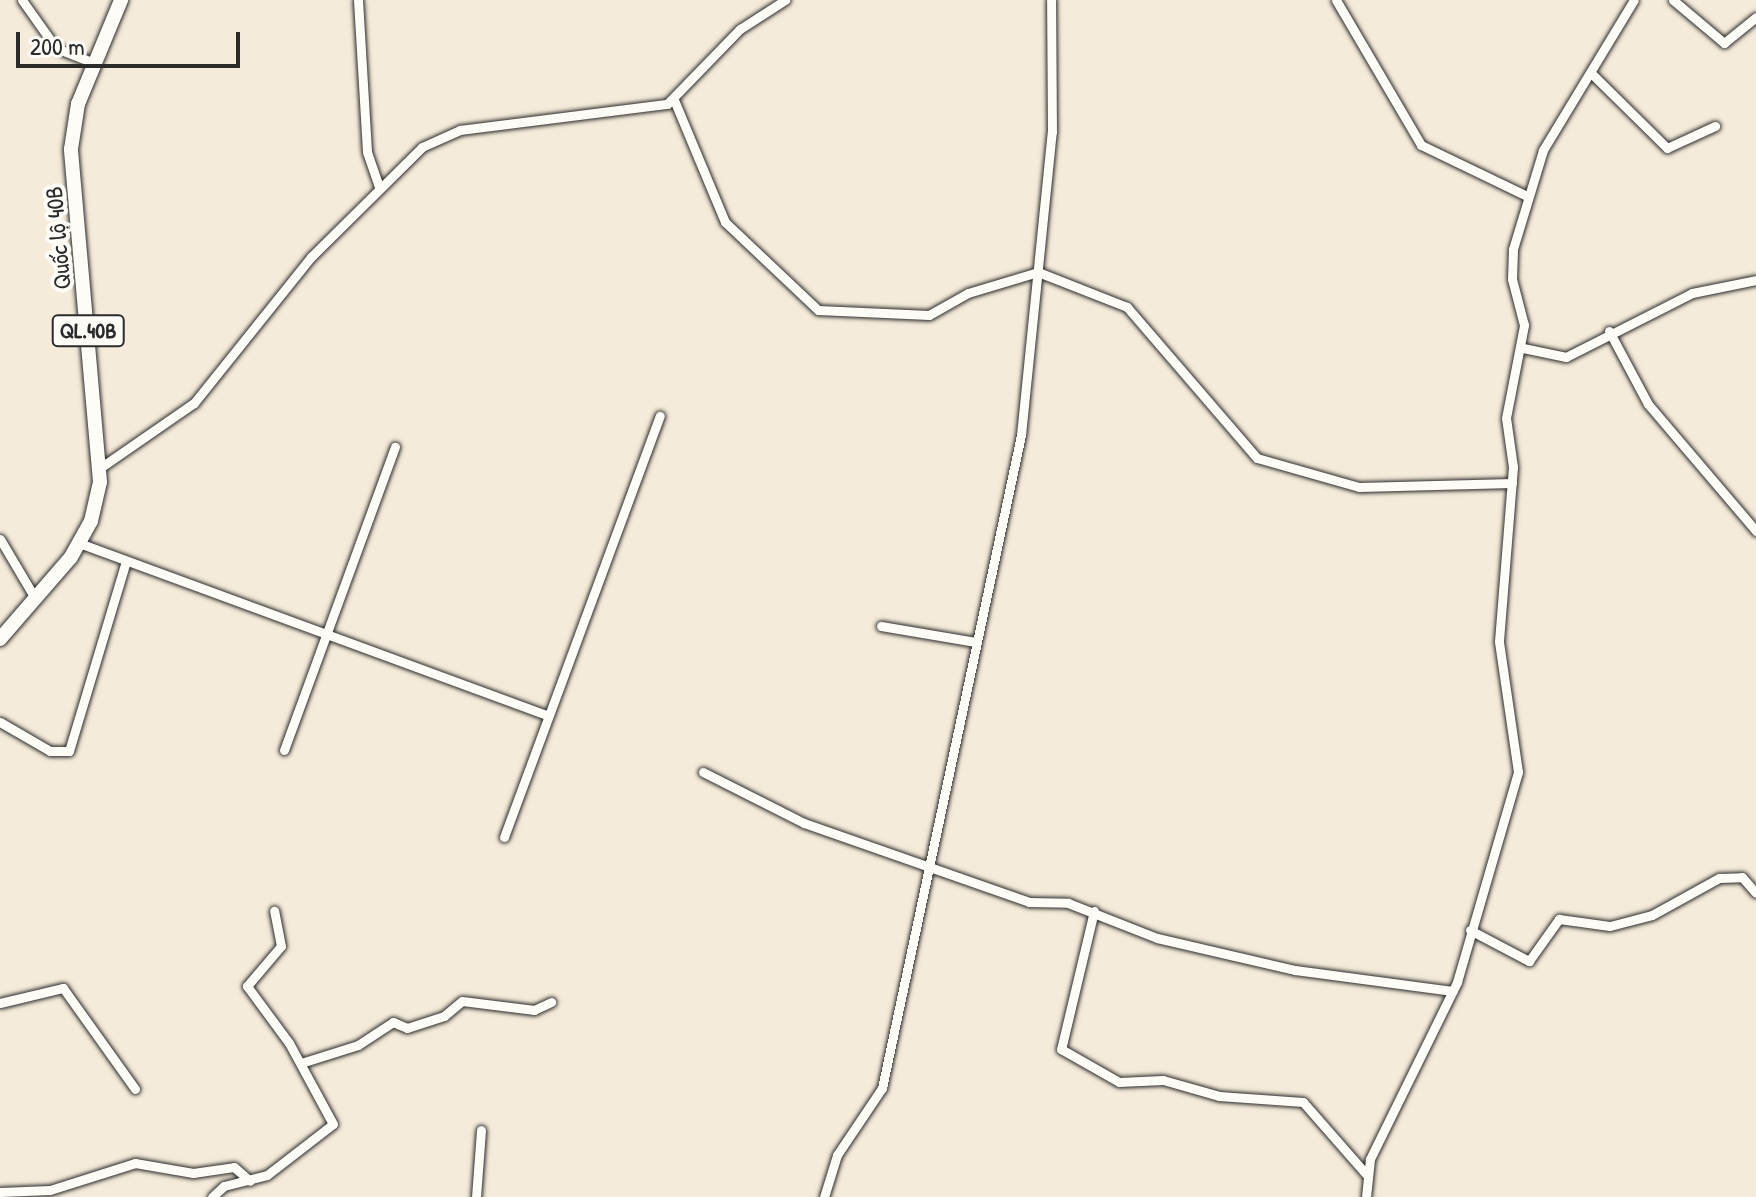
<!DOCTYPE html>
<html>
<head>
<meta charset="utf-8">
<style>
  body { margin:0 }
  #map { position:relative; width:1756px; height:1197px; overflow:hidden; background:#f5ebda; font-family:"Patrick Hand",sans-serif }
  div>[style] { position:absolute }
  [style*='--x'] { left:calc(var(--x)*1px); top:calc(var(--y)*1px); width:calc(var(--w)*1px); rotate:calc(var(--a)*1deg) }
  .roads { filter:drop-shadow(0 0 2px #2b2b2b) drop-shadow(0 0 2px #2b2b2b) }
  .minor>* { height:9px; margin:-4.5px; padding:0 4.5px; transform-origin:4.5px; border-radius:4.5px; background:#fdfcf7 }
  .trunk>* { height:14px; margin:-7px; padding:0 7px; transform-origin:7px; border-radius:7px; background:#fdfcf7 }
  span { translate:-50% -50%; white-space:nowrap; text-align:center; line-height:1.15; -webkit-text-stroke:8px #fdfcf7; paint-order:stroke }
  .shield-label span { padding:2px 6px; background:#fdfcf7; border:2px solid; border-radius:6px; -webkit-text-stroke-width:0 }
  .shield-label { font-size:22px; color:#2b2b2b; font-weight:700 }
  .street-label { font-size:24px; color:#2b2b2b }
  .scale { position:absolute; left:16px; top:32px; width:224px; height:36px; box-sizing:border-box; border:4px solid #2b2b2b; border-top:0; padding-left:10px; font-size:24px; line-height:28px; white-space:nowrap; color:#2b2b2b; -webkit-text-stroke:6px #fdfcf7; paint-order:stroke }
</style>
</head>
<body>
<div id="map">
  <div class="roads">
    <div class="minor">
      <i style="--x:22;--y:0;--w:59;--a:54.7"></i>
      <i style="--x:56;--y:48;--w:41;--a:21.5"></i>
      <i style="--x:358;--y:0;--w:152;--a:86.6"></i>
      <i style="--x:367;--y:152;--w:36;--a:71"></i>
      <i style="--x:1336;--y:0;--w:168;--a:59.6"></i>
      <i style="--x:1421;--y:145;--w:118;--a:25.7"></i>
      <i style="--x:1673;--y:0;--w:67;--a:40.1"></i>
      <i style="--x:1724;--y:43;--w:41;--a:-39.1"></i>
      <i style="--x:1591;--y:73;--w:107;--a:44.6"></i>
      <i style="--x:1667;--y:148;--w:53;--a:-24.6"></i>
      <i style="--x:674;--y:100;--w:132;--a:67.3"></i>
      <i style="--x:725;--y:222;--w:128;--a:43.4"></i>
      <i style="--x:818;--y:310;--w:111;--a:2.6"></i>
      <i style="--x:929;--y:315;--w:45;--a:-29.4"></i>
      <i style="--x:968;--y:293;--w:73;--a:-16.7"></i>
      <i style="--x:1038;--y:272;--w:96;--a:21.5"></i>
      <i style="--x:1127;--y:307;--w:199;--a:49.3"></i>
      <i style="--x:1257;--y:458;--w:106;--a:15.9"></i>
      <i style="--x:1359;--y:487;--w:153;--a:-1.5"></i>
      <i style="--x:1609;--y:331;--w:83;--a:61.9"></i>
      <i style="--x:1648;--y:404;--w:167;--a:49.6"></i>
      <i style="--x:1523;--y:348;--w:44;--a:11.8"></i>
      <i style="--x:1566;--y:357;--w:141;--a:-26.9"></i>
      <i style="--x:1692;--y:293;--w:65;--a:-11.5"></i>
      <i style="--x:100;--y:468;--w:114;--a:-34.7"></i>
      <i style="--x:194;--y:403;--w:187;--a:-51.3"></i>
      <i style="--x:311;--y:257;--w:156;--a:-44.7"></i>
      <i style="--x:422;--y:147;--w:42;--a:-24.1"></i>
      <i style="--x:460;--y:130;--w:209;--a:-7.2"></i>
      <i style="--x:667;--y:104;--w:105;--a:-45.8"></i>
      <i style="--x:740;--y:29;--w:54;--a:-32.8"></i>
      <i style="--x:0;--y:539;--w:69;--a:59.3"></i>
      <i style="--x:79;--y:543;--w:500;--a:20.2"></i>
      <i style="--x:881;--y:626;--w:96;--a:9.6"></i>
      <i style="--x:0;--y:722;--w:58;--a:30.1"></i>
      <i style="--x:50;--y:751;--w:19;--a:0"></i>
      <i style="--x:69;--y:751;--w:198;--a:-73.3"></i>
      <i style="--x:284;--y:750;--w:323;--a:-69.9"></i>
      <i style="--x:703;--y:772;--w:113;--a:26.8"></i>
      <i style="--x:804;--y:823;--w:238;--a:19.3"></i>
      <i style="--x:1029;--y:902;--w:39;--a:1"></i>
      <i style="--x:1068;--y:903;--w:96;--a:21.5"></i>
      <i style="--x:1157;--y:938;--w:142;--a:13.1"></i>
      <i style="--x:1295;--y:970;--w:159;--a:7.6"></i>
      <i style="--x:504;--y:837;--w:449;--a:-69.7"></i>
      <i style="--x:1094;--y:911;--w:142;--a:103.4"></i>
      <i style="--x:1061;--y:1049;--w:67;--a:29.6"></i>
      <i style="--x:1119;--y:1082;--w:44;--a:-2.6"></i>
      <i style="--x:1163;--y:1080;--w:58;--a:15.9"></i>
      <i style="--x:1219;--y:1096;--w:84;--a:4.1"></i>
      <i style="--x:1303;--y:1102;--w:96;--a:48.8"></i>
      <i style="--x:1470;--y:930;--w:67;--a:27.7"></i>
      <i style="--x:1529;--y:961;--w:52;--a:-54.5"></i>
      <i style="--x:1559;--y:919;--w:51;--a:7.8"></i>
      <i style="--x:1610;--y:926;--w:43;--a:-14.7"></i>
      <i style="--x:1652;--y:915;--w:77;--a:-28.9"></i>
      <i style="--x:1719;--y:878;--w:23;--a:-2"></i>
      <i style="--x:1742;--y:877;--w:21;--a:49"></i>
      <i style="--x:0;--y:1003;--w:65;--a:-13.4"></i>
      <i style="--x:63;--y:988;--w:124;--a:54.5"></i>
      <i style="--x:301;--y:1063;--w:60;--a:-17.5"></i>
      <i style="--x:358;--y:1045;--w:42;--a:-33.3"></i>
      <i style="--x:393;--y:1022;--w:15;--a:23"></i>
      <i style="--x:407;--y:1028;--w:39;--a:-18"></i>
      <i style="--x:444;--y:1016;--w:23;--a:-40"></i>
      <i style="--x:462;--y:1001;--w:73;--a:7.1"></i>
      <i style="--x:534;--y:1010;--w:19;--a:-25"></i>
      <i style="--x:0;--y:1192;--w:50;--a:-2.3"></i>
      <i style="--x:50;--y:1190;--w:89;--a:-17.6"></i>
      <i style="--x:135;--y:1163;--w:59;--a:9.8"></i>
      <i style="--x:193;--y:1173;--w:41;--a:-8.3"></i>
      <i style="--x:234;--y:1167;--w:21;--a:41"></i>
      <i style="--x:212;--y:1197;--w:16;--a:-43"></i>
      <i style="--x:224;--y:1186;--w:44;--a:-14.3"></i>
      <i style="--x:267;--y:1175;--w:83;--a:-37.7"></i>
      <i style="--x:333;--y:1124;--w:92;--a:-118.5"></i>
      <i style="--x:289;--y:1043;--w:71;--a:-126.4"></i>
      <i style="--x:247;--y:986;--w:52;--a:-49.6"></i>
      <i style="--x:281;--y:946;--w:36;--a:-101"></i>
      <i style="--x:476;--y:1197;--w:67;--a:-85.7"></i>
      <i style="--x:824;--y:1197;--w:44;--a:-72.8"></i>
      <i style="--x:837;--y:1155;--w:81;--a:-56.1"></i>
      <i style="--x:882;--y:1088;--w:668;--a:-77.98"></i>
      <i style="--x:1021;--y:435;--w:305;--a:-84.2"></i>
      <i style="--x:1052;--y:132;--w:132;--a:-90.4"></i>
      <i style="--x:1366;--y:1197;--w:38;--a:-84"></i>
      <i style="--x:1370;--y:1159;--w:197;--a:-63.8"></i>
      <i style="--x:1457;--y:982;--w:219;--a:-73.8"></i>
      <i style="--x:1518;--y:772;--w:132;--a:-98.3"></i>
      <i style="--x:1499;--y:641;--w:175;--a:-85.4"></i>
      <i style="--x:1513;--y:467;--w:49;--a:-98.1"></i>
      <i style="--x:1506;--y:418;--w:95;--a:-79"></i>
      <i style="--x:1524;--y:325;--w:48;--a:-104.6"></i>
      <i style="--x:1512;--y:279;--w:30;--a:-88"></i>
      <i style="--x:1513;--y:249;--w:103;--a:-73.1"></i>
      <i style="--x:1543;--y:150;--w:175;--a:-58.8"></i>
    </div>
    <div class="trunk">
      <i style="--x:0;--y:639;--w:108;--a:-49.1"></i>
      <i style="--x:71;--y:557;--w:41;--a:-60.9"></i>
      <i style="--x:91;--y:521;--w:40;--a:-77"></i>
      <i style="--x:100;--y:482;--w:334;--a:-95"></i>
      <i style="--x:71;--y:149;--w:46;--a:-81.2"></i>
      <i style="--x:78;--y:104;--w:113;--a:-67.5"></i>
    </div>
  </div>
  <div class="shield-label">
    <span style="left:88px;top:331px">QL.40B</span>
  </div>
  <div class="street-label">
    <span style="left:58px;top:238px;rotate:-95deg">Quốc lộ 40B</span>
  </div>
  <div class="scale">200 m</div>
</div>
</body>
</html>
